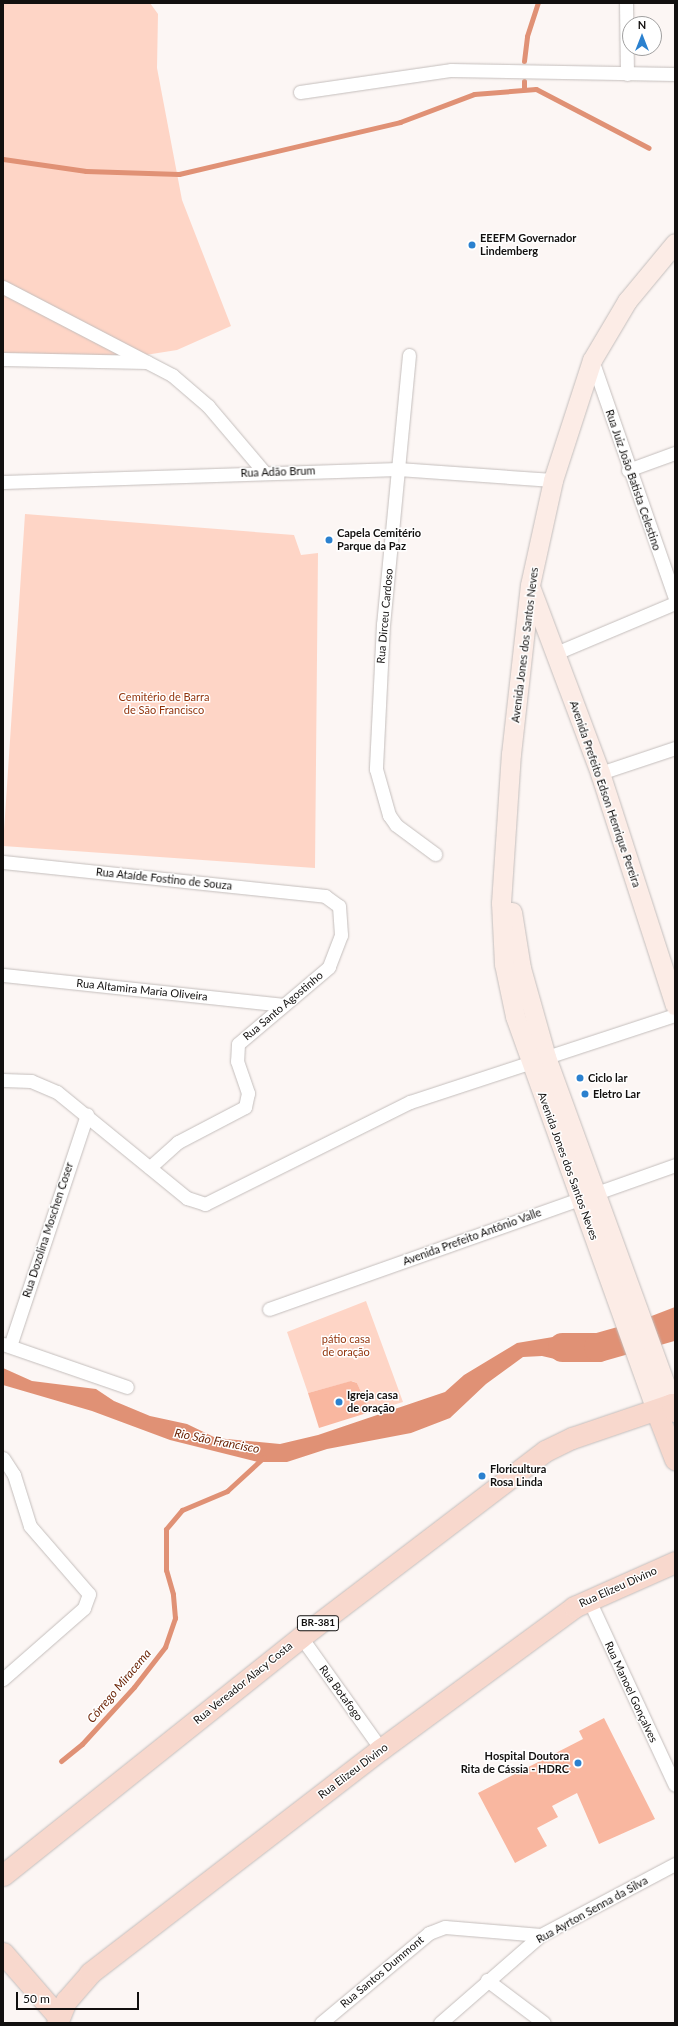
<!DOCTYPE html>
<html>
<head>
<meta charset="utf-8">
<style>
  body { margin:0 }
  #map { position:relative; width:678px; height:2026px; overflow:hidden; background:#fcf6f4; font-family:Lato,sans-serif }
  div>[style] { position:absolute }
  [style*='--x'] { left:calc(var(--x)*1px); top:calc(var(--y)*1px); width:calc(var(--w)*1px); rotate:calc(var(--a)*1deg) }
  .green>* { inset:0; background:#fed5c6 }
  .water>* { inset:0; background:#e09175 }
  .stream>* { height:5px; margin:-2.5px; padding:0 2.5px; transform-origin:2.5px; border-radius:2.5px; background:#e09175 }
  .river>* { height:29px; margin:-14.5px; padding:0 14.5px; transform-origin:14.5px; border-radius:14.5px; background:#e09175 }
  .building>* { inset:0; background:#f9b7a0 }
  .roads { filter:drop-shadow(0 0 1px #c4bebc) drop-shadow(0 0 1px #c4bebc) }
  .street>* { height:13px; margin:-6.5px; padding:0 6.5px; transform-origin:6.5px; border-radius:6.5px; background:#fff }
  .secondary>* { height:19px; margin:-9.5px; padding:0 9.5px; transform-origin:9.5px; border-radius:9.5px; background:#fcece6 }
  .primary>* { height:21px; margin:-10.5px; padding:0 10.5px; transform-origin:10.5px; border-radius:10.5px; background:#f8d8cd }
  .dots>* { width:11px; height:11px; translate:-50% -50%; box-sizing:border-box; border:2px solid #fff; border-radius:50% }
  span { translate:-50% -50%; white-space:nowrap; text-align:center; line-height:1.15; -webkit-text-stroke:3px #fff; paint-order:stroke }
  .shield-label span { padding:1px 3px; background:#fff; border:1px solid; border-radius:3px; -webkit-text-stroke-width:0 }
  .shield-label { font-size:10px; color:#12100f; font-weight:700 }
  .poi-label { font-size:11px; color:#12100f; font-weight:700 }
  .left { translate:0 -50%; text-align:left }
  .right { translate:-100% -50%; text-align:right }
  .street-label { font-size:11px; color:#12100f }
  .park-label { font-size:11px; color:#92340c }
  .water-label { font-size:12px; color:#6d2608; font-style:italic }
  .frame { position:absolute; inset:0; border:4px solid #12100f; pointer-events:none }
  .north { position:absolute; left:622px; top:16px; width:40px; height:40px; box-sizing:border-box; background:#fff; border:1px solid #a09f9f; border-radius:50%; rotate:0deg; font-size:11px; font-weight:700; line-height:16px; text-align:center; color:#12100f }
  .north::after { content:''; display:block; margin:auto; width:14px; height:18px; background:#2b81cf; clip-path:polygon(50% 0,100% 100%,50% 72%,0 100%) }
  .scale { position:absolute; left:16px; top:1992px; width:123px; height:18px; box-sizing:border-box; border:2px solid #12100f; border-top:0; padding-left:5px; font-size:12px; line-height:14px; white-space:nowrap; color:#12100f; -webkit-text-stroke:3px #fff; paint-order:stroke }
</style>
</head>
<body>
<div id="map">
  <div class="green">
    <i style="clip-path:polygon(3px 3px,150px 3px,158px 14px,157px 68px,182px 200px,231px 326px,177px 350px,139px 356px,3px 353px)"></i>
    <i style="clip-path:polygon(25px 514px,294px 535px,301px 555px,318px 553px,315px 868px,3px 846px)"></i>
    <i style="clip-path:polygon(366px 1301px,403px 1402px,370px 1412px,357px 1383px,352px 1381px,308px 1393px,287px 1332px)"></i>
  </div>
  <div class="water">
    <i style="clip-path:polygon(675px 1307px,675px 1337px,658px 1343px,649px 1317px)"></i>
    <i style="clip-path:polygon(598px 1335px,604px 1350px,568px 1362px,542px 1356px,523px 1357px,486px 1384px,450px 1418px,411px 1433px,327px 1449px,287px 1462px,258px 1462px,170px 1440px,92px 1411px,3px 1385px,3px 1368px,32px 1381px,96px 1389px,114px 1401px,150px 1416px,187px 1424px,216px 1438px,280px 1444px,318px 1435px,445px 1392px,464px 1375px,517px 1343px,553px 1337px,572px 1344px)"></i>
  </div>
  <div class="stream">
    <i style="--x:524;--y:61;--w:25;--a:-83"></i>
    <i style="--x:527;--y:36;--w:35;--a:-72"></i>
    <i style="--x:524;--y:89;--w:8;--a:-90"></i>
    <i style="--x:3;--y:159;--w:84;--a:8.2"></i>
    <i style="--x:86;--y:171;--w:93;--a:1.8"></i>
    <i style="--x:179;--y:174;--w:227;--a:-13.2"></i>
    <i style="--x:400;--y:122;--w:79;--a:-20.7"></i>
    <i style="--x:474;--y:94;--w:62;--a:-4.6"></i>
    <i style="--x:536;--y:89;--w:127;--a:27.6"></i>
    <i style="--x:61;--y:1761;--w:27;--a:-39"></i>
    <i style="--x:82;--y:1744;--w:77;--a:-47.6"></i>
    <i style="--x:134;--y:1687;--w:51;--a:-52.2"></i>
    <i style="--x:165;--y:1647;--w:31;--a:-71"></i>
    <i style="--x:175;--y:1618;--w:24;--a:-95"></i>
    <i style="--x:173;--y:1594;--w:25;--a:-106"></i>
    <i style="--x:166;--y:1570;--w:41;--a:-90"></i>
    <i style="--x:166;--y:1529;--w:25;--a:-50"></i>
    <i style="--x:182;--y:1510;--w:49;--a:-22.9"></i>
    <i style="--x:227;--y:1491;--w:50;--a:-42.6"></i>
  </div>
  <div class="river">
    <i style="--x:562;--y:1347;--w:36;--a:0"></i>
    <i style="--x:598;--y:1347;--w:80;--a:-15.9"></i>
  </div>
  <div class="building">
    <i style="clip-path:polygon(351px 1381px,357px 1383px,370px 1412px,319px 1428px,308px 1393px)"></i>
    <i style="clip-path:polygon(604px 1718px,655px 1819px,599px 1844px,577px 1793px,552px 1806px,558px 1817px,537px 1828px,547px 1846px,515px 1863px,478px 1793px,583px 1739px,579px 1731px)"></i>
  </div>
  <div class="roads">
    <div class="street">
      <i style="--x:626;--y:3;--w:71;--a:89.2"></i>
      <i style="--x:300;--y:92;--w:153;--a:-8.3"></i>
      <i style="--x:451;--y:70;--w:224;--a:1"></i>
      <i style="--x:3;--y:287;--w:191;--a:27.5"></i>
      <i style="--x:172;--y:375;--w:48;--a:40.7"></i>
      <i style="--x:208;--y:406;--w:87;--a:49.7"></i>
      <i style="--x:409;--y:355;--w:270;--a:95.5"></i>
      <i style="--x:383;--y:624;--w:145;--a:92.8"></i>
      <i style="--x:376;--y:769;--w:48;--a:74.2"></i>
      <i style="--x:389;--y:815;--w:12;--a:55"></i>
      <i style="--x:396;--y:825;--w:49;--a:36.6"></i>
      <i style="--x:3;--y:359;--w:144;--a:1.2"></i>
      <i style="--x:592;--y:360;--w:252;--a:70.8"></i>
      <i style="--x:628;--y:470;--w:50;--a:-19.9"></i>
      <i style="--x:3;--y:482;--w:395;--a:-1.9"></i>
      <i style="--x:398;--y:469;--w:155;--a:4.1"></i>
      <i style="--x:556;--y:653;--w:129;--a:-22.8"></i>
      <i style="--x:600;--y:773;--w:79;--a:-18.4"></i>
      <i style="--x:3;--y:862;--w:324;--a:6"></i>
      <i style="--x:325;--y:896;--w:17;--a:36"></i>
      <i style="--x:339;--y:906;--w:29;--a:86"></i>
      <i style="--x:341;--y:935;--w:34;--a:111"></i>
      <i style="--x:329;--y:967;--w:119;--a:139.8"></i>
      <i style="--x:238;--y:1044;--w:17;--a:93"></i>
      <i style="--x:237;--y:1061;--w:34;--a:71"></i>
      <i style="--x:248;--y:1093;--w:14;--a:102"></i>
      <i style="--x:245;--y:1107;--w:76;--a:152.4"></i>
      <i style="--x:178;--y:1142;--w:38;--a:138"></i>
      <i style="--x:3;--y:975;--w:281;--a:6.1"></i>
      <i style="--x:3;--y:1080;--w:28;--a:2"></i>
      <i style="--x:31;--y:1081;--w:28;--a:23"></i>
      <i style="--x:57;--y:1092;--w:168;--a:39.2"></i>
      <i style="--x:187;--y:1198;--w:19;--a:18"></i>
      <i style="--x:205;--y:1204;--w:229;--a:-26.5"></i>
      <i style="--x:410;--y:1102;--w:279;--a:-18.2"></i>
      <i style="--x:269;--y:1309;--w:431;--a:-19.5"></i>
      <i style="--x:3;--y:1344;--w:131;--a:19.1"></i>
      <i style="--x:10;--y:1346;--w:244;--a:-71.6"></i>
      <i style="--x:3;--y:1458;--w:20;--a:57"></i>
      <i style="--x:14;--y:1475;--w:53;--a:72.6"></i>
      <i style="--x:30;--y:1526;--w:90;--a:49.1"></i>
      <i style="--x:89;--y:1594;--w:15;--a:110"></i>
      <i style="--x:84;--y:1608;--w:108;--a:138.8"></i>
      <i style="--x:588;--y:1598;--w:206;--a:65.1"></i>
      <i style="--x:301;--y:1637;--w:138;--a:54.5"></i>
      <i style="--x:487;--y:1980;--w:71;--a:37"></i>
      <i style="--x:321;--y:2023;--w:141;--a:-39.8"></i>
      <i style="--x:429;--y:1933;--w:17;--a:-21"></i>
      <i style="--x:445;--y:1927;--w:96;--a:4.8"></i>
      <i style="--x:440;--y:2023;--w:134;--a:-41.1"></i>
      <i style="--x:541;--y:1935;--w:152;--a:-27.9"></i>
    </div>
    <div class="secondary">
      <i style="--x:531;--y:589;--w:197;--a:69.4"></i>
      <i style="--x:600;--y:773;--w:244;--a:72.1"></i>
      <i style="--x:512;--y:912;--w:57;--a:80.9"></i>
      <i style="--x:521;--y:968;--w:92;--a:74.3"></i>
      <i style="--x:546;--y:1057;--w:369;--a:70"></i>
      <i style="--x:656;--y:1410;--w:418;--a:-109.7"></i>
      <i style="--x:515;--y:1016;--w:53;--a:-101.9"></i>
      <i style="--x:504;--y:964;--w:61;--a:-92.8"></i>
      <i style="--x:501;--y:903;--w:149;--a:-86.2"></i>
      <i style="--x:511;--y:754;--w:170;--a:-83.6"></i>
      <i style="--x:530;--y:585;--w:107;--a:-77.6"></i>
      <i style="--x:553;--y:480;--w:126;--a:-72"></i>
      <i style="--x:592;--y:360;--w:69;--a:-59.3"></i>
      <i style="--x:627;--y:301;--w:75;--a:-50.4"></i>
    </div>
    <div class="primary">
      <i style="--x:656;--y:1410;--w:53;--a:68.8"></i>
      <i style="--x:3;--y:1875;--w:381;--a:-38.6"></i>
      <i style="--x:301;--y:1637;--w:307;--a:-37.3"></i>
      <i style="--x:545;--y:1451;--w:30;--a:-26"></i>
      <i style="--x:572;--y:1438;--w:102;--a:-18.8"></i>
      <i style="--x:669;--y:1405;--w:3;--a:-18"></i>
      <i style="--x:672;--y:1404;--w:8;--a:67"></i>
      <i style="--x:3;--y:1953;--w:84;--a:48.9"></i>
      <i style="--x:57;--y:2023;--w:24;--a:-68"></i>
      <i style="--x:66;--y:2001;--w:37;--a:-49"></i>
      <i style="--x:90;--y:1973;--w:367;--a:-37.6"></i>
      <i style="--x:381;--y:1749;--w:240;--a:-36.3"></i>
      <i style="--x:574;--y:1607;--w:111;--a:-24"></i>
    </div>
  </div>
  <div class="dots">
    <i style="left:472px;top:245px;background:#2b81cf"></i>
    <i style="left:329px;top:540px;background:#2b81cf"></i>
    <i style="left:580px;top:1078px;background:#2b81cf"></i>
    <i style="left:585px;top:1094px;background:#2b81cf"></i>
    <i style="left:339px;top:1402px;background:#2b81cf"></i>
    <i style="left:482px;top:1476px;background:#2b81cf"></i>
    <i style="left:578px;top:1763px;background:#2b81cf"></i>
  </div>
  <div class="shield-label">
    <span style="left:318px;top:1623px">BR-381</span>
  </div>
  <div class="poi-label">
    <span class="left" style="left:480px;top:245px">EEEFM Governador<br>Lindemberg</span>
    <span class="left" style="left:337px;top:540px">Capela Cemitério<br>Parque da Paz</span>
    <span class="left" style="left:588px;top:1078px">Ciclo lar</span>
    <span class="left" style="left:593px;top:1094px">Eletro Lar</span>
    <span class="left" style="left:347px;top:1402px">Igreja casa<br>de oração</span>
    <span class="left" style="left:490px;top:1476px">Floricultura<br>Rosa Linda</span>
    <span class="right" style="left:569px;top:1763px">Hospital Doutora<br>Rita de Cássia - HDRC</span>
  </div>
  <div class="street-label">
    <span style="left:278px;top:472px;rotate:-2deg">Rua Adão Brum</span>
    <span style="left:633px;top:480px;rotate:71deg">Rua Juiz João Batista Celestino</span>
    <span style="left:385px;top:616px;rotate:-85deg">Rua Dirceu Cardoso</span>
    <span style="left:525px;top:645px;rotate:-83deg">Avenida Jones dos Santos Neves</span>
    <span style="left:605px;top:794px;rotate:71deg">Avenida Prefeito Edson Henrique Pereira</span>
    <span style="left:164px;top:879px;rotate:6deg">Rua Ataíde Fostino de Souza</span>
    <span style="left:142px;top:990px;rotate:6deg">Rua Altamira Maria Oliveira</span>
    <span style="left:283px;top:1006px;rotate:-40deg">Rua Santo Agostinho</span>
    <span style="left:568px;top:1166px;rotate:70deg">Avenida Jones dos Santos Neves</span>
    <span style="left:48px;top:1230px;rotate:-72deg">Rua Dozolina Moschen Coser</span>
    <span style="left:472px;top:1237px;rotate:-20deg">Avenida Prefeito Antônio Valle</span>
    <span style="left:618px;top:1587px;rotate:-24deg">Rua Elizeu Divino</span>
    <span style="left:243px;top:1683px;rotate:-39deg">Rua Vereador Alacy Costa</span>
    <span style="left:631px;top:1692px;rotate:65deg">Rua Manoel Gonçalves</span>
    <span style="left:341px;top:1693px;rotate:54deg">Rua Botafogo</span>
    <span style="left:353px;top:1771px;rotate:-37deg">Rua Elizeu Divino</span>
    <span style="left:592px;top:1910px;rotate:-29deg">Rua Ayrton Senna da Silva</span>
    <span style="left:382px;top:1972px;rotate:-40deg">Rua Santos Dummont</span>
  </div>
  <div class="park-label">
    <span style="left:164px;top:704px">Cemitério de Barra<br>de São Francisco</span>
    <span style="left:346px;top:1346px">pátio casa<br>de oração</span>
  </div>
  <div class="water-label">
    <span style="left:217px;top:1441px;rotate:11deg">Rio São Francisco</span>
    <span style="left:119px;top:1686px;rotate:-50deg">Córrego Miracema</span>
  </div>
  <div class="frame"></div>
  <div class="north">N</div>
  <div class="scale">50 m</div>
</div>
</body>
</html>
